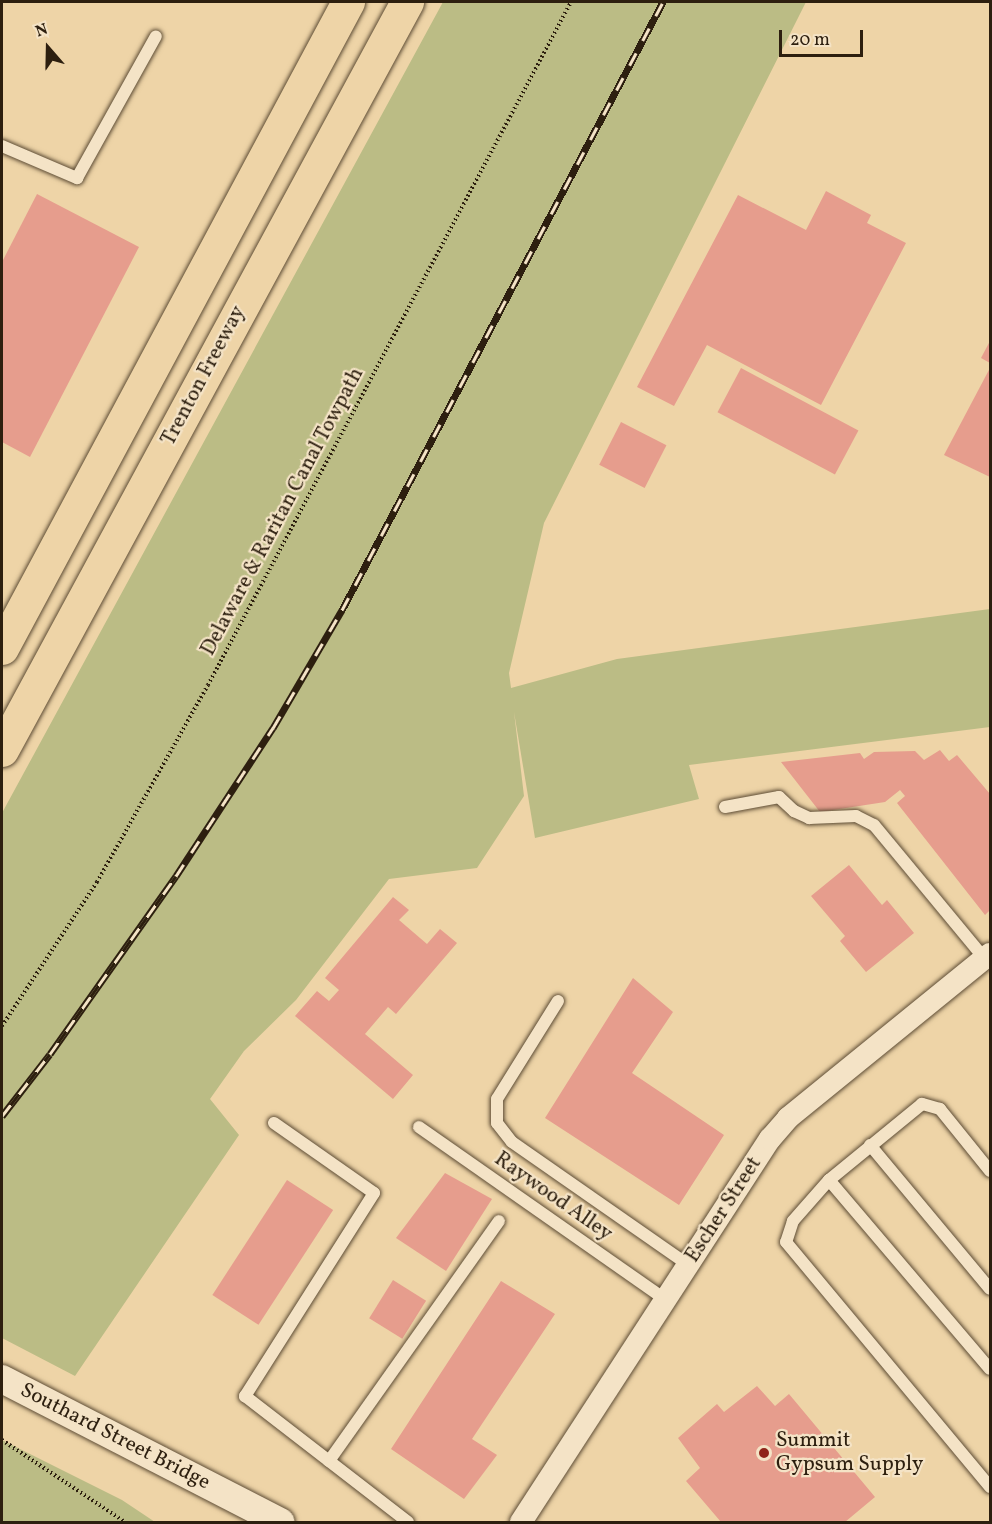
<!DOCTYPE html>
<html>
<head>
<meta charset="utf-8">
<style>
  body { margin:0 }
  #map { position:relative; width:992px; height:1524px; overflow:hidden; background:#eed4a7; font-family:Vollkorn,serif }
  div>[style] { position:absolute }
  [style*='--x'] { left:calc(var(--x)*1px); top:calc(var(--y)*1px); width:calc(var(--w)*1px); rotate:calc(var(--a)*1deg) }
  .green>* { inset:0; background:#bbbc85 }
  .building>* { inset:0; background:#e69d8d; transform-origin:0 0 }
  .path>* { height:4px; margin-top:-2px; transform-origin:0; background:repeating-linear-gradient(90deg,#2d1f0f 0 1.5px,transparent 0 4.5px) }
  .roads { filter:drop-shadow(0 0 2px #5d4c35) drop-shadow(0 0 2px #5d4c35) }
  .service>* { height:12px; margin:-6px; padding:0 6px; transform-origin:6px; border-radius:6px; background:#f4e3c6 }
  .minor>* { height:22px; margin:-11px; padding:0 11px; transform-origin:11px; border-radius:11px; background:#f4e3c6 }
  .tertiary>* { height:28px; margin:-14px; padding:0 14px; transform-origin:14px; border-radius:14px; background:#f4e3c6 }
  .motorway>* { height:33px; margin:-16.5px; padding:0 16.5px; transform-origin:16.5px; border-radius:16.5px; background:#eed4a7 }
  .rail>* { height:7px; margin-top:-3.5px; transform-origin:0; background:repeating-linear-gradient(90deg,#f4e3c6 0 14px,#2d1f0f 0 28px); box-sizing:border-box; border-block:2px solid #2d1f0f }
  .dots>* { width:16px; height:16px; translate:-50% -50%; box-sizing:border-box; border:3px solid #f4e3c6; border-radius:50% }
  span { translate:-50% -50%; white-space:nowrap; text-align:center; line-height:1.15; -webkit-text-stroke:4.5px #f4e3c6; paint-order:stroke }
  .street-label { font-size:21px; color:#2d1f0f }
  .poi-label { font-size:21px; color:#2d1f0f }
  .left { translate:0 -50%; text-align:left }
  .frame { position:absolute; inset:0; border:3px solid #2d1f0f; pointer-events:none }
  .north { position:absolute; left:18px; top:18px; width:60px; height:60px; -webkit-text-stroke:4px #f4e3c6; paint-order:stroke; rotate:340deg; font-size:16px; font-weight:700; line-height:24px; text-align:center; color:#2d1f0f }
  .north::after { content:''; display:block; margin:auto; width:21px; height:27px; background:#2d1f0f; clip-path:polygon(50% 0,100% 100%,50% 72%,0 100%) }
  .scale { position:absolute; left:779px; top:30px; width:84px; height:27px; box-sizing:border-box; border:3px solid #2d1f0f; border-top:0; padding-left:8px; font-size:18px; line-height:21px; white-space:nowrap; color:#2d1f0f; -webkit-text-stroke:4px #f4e3c6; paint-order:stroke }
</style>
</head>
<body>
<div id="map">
  <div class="green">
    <i style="clip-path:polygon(443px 2px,806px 2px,544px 523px,509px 673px,511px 688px,617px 659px,990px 609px,990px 727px,689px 765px,699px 799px,535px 838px,514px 712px,524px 796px,477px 868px,389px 879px,296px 1000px,244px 1051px,210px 1099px,239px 1135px,75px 1376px,2px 1338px,2px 813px)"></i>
    <i style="clip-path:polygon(2px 1440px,122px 1500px,155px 1522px,2px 1522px)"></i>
  </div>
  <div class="building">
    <i style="clip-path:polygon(826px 191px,871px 215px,867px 223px,906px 243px,821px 405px,707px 345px,674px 406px,637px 387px,738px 195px,806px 230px)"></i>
    <i style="clip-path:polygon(37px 194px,139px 247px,30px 457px,2px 442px,2px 262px)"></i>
    <i style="clip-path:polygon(990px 341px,990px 363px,981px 358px)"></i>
    <i style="left:741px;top:368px;width:133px;height:50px;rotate:28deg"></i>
    <i style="clip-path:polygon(990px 368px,990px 477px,944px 455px)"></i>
    <i style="left:621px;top:422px;width:51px;height:48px;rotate:27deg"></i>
    <i style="clip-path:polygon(940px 750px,949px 761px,957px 755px,990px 794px,990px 910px,985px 915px,897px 803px,905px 796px,900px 790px,885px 802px,820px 812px,781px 762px,860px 753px,864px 759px,874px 752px,915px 751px,924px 760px)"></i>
    <i style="clip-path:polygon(849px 865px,882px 905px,887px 900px,914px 933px,866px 972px,840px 941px,845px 936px,811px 896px)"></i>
    <i style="clip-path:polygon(393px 897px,409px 910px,399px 920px,427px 944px,440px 929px,457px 943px,396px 1014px,388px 1007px,365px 1034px,413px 1075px,393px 1099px,295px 1016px,317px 991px,329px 1001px,339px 990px,325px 978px)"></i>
    <i style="clip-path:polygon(633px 978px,673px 1012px,632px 1073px,724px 1135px,679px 1205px,545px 1118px)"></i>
    <i style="clip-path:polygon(445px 1173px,492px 1199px,446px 1271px,396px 1238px)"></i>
    <i style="left:287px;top:1180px;width:55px;height:137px;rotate:33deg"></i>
    <i style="left:393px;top:1280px;width:39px;height:45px;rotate:32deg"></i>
    <i style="clip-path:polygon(501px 1281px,555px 1314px,472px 1439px,497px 1455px,464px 1499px,391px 1449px)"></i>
    <i style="clip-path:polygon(757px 1386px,775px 1406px,789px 1394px,875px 1497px,845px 1522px,721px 1522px,686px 1481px,700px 1468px,678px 1438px,717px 1404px,724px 1412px)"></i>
  </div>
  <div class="path">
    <i style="--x:2;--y:1026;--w:173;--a:-56.6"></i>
    <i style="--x:97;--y:882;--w:226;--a:-60.6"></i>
    <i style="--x:208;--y:685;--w:773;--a:-62.01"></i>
    <i style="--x:2;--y:1440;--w:148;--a:33.7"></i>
  </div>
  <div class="roads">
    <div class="service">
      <i style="--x:2;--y:146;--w:82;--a:23.1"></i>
      <i style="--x:77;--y:178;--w:162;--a:-60.9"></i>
      <i style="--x:725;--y:807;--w:55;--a:-10.5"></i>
      <i style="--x:779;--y:797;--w:21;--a:43"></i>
      <i style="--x:794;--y:811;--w:17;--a:25"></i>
      <i style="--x:809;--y:818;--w:47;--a:-2.4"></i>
      <i style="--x:856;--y:816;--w:20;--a:27"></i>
      <i style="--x:874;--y:825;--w:174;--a:50.4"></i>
      <i style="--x:558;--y:1001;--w:115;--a:121.9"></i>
      <i style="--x:497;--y:1099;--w:24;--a:90"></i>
      <i style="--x:497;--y:1123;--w:24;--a:52"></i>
      <i style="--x:512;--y:1142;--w:215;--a:34.9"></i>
      <i style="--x:274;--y:1123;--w:122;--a:35"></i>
      <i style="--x:374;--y:1193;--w:241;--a:122.4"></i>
      <i style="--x:245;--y:1396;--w:206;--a:37.7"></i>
      <i style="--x:419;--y:1127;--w:300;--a:35"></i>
      <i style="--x:870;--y:1145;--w:187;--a:50.2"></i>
      <i style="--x:990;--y:1171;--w:80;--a:-128.9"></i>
      <i style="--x:940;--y:1109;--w:19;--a:-164"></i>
      <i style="--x:922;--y:1104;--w:120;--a:140.7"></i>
      <i style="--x:829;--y:1180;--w:55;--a:131.3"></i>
      <i style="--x:793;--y:1221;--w:22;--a:108"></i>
      <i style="--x:786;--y:1242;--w:319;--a:50.2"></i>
      <i style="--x:829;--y:1180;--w:248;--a:49.6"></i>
      <i style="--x:329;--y:1461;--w:294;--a:-54.7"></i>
    </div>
    <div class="minor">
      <i style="--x:521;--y:1522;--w:457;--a:-57"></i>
      <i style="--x:770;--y:1139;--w:28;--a:-49"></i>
      <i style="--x:788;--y:1118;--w:260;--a:-39.1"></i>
    </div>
    <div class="tertiary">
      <i style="--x:2;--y:1379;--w:313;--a:27.2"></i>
    </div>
    <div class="motorway">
      <i style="--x:2;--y:648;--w:733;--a:-61.83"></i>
      <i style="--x:2;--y:750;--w:851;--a:-61.57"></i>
    </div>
  </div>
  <div class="rail">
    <i style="--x:2;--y:1116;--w:78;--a:-52.3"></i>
    <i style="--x:50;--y:1054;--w:218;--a:-54.7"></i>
    <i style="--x:176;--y:876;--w:177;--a:-56.8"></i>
    <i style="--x:273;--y:728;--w:137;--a:-59.7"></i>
    <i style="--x:342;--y:610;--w:688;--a:-62.17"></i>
  </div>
  <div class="dots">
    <i style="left:764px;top:1453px;background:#8f2418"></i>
  </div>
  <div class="street-label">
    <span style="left:204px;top:376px;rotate:-62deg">Trenton Freeway</span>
    <span style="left:283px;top:512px;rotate:-62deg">Delaware &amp; Raritan Canal Towpath</span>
    <span style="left:553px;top:1197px;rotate:35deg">Raywood Alley</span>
    <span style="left:724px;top:1210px;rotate:-57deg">Escher Street</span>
    <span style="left:115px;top:1437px;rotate:27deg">Southard Street Bridge</span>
  </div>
  <div class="poi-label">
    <span class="left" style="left:776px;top:1453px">Summit<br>Gypsum Supply</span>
  </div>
  <div class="frame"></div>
  <div class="north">N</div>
  <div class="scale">20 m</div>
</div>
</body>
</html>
